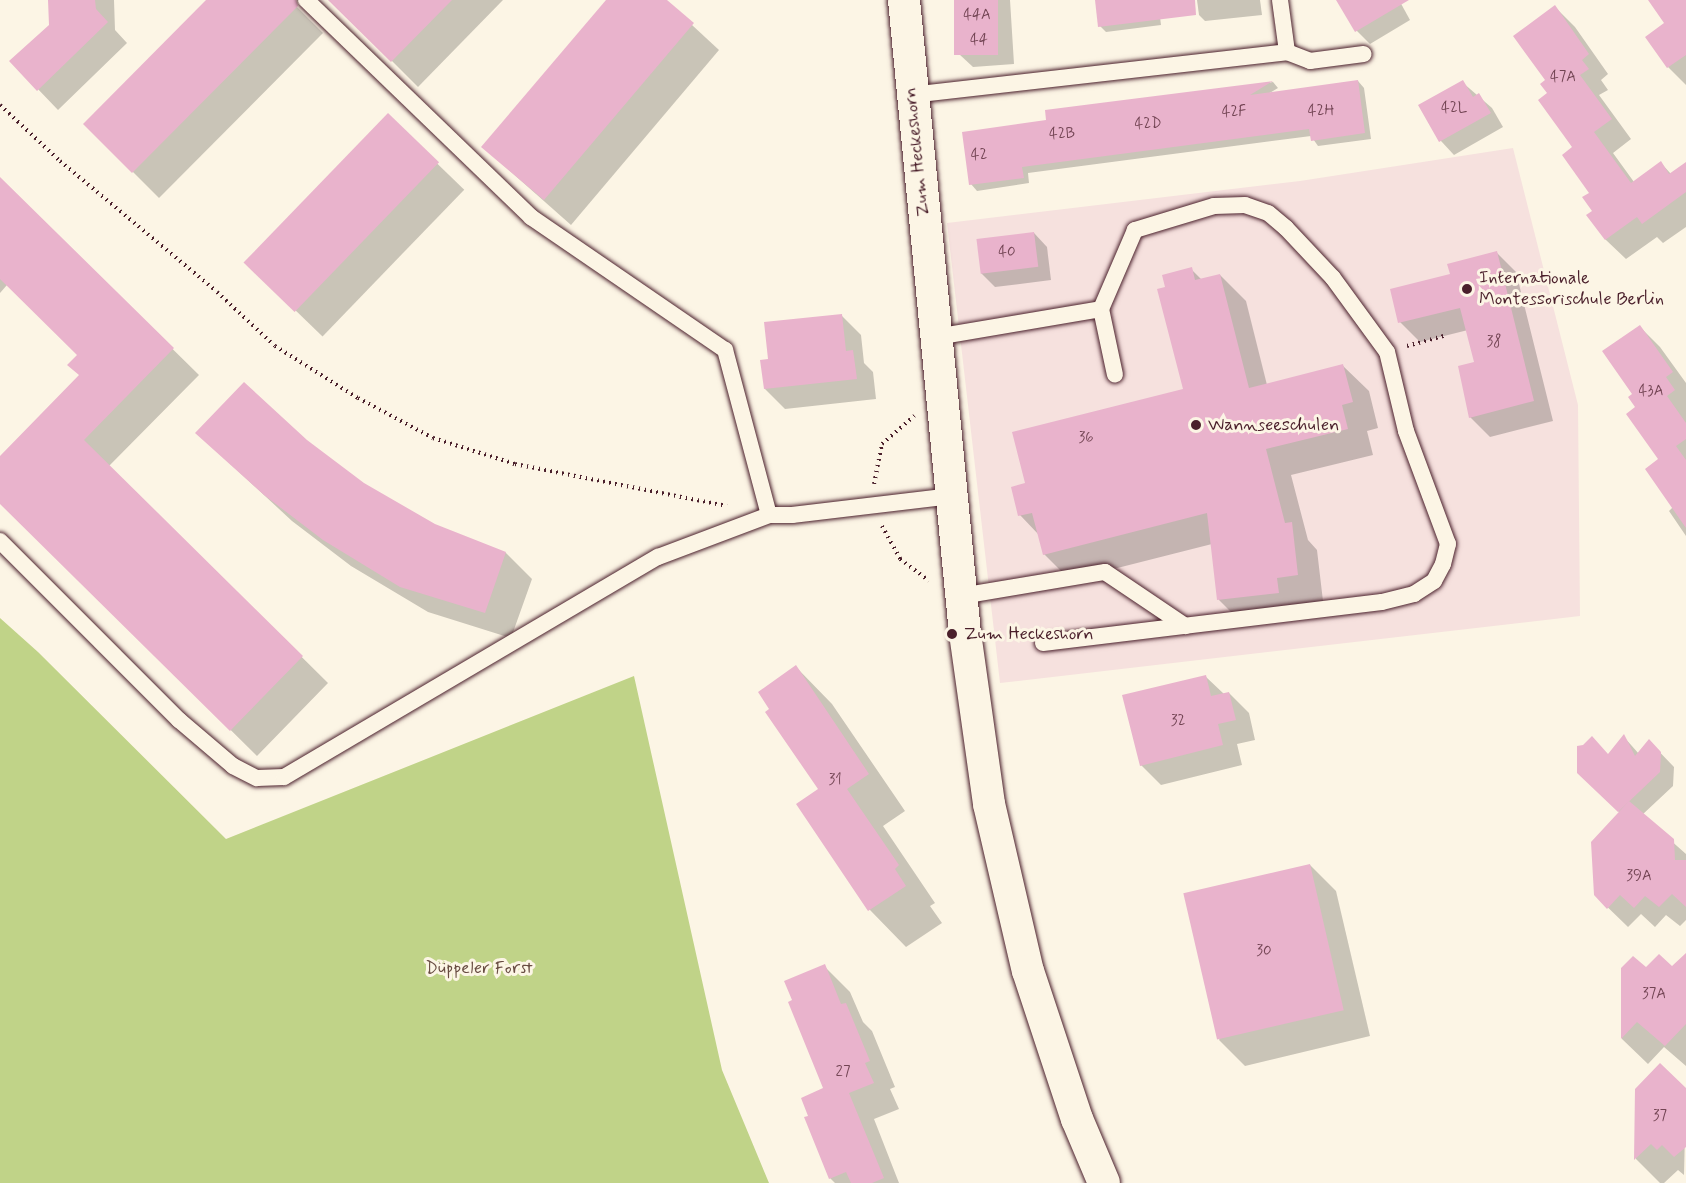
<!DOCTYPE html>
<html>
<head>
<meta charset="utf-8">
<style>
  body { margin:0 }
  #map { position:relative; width:1686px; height:1183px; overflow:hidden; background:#fcf5e5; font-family:Mynerve,sans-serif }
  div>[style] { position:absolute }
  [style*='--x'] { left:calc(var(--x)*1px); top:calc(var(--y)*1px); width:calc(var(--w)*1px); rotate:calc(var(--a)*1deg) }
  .built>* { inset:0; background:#f6e1de }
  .green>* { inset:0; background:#c0d388 }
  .shadow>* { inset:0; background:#0003; transform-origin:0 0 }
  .building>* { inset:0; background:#e9b3cc; transform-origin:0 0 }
  .path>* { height:4px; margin-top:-2px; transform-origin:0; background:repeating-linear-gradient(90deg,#4a1f2b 0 1.5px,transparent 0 6px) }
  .roads { filter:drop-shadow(0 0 2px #4a1f2b) drop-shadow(0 0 2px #4a1f2b) }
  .lane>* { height:16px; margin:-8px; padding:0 8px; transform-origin:8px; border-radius:8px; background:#fcf5e5 }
  .street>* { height:32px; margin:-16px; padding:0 16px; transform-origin:16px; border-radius:16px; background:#fcf5e5 }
  .dots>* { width:16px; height:16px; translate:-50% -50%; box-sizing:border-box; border:3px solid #fcf5e5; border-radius:50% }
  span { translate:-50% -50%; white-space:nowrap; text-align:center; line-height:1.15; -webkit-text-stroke:6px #fcf5e5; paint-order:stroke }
  .number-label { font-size:15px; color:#724453 }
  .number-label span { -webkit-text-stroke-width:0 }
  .street-label { font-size:18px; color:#4a1f2b }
  .poi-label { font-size:18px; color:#4a1f2b }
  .left { translate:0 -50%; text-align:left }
  .park-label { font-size:18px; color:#684c42 }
</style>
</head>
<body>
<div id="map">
  <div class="built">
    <i style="clip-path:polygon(1513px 148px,1578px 405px,1580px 616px,1000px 683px,947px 223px,1300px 181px)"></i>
  </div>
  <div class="green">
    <i style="clip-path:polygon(0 618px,38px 652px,226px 839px,634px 676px,722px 1070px,769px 1183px,0 1183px)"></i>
  </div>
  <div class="shadow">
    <i style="clip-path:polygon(49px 0,114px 0,115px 30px,127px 43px,58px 110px,11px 61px,50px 25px)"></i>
    <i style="clip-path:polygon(208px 0,290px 0,323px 33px,159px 198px,85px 124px)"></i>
    <i style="clip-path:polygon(349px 0,503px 0,418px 87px,340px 9px)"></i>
    <i style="clip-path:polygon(608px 0,665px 0,719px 50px,571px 225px,483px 147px)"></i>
    <i style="clip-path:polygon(956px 0,1010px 0,1014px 64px,973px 67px,959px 54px)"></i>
    <i style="clip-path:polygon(1096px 0,1158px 0,1161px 25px,1106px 32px,1100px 26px)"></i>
    <i style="clip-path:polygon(1197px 0,1260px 0,1262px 15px,1205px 21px,1199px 15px)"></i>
    <i style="clip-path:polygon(1338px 0,1399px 0,1410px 20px,1370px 44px,1357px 31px)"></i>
    <i style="clip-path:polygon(1650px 0,1686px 0,1686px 85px,1668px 67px,1666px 23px)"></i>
    <i style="clip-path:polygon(1555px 7px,1575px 27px,1608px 74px,1601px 80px,1608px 90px,1599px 95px,1631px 139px,1613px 153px,1634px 182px,1661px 163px,1671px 174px,1686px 164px,1686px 227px,1663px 243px,1657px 237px,1626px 259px,1606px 240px,1588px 215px,1594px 211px,1592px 193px,1549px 93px,1547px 80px)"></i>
    <i style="clip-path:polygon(1358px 81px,1364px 88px,1371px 139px,1318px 146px,1311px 136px,1028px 173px,1029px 183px,977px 191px,971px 184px,1048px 121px,1100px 104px,1273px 82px,1278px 88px,1268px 94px)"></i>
    <i style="clip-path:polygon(1462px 82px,1492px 108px,1503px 127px,1454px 155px,1441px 141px,1420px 106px)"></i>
    <i style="left:388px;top:116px;width:106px;height:204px;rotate:44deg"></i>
    <i style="clip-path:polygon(0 179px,199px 375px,109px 466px,328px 683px,257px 756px,0 502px,0 458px,81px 376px,79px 355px,7px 285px,0 293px)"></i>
    <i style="clip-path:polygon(1034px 233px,1047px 247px,1051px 280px,995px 287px,981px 273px)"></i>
    <i style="clip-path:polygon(1496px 252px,1516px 272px,1553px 421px,1490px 437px,1470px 417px,1476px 363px,1468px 330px,1420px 342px,1400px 322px,1452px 275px)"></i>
    <i style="clip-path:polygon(1191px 269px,1202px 280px,1220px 275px,1246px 301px,1267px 385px,1342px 365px,1369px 391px,1378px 428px,1367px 431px,1373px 455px,1291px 475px,1308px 540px,1317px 550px,1323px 601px,1245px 626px,1219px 600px,1212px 544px,1070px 580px,1044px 554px,1039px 535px,1020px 515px,1026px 484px,1185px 390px,1167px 288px)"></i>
    <i style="clip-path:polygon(841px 315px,861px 335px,864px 363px,873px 372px,876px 399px,785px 409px,765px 389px,770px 361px)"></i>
    <i style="clip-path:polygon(1640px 327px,1660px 347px,1686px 383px,1686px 536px,1669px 511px,1673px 507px,1660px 460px,1637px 408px,1634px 395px)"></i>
    <i style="clip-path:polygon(197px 433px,306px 441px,363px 484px,434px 526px,506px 553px,532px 579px,511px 638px,428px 612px,351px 566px,292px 521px)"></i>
    <i style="clip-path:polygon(796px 667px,832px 704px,905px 811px,883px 826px,935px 903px,930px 906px,942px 923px,906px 947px,870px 910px,798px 805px,820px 790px)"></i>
    <i style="clip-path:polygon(1205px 676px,1224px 694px,1229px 693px,1249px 713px,1255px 740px,1237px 744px,1242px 765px,1161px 785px,1141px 765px)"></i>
    <i style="clip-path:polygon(1624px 737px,1639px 754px,1649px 741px,1674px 767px,1673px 786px,1642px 815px,1686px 854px,1686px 920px,1680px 926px,1666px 915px,1655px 927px,1641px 914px,1628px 927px,1595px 895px,1620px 813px,1579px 773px,1609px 756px)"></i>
    <i style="clip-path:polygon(1310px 865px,1336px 891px,1370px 1036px,1245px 1066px,1219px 1040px)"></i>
    <i style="clip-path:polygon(1686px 955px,1686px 1066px,1664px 1047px,1648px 1064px,1622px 1039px,1623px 968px,1672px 968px)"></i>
    <i style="clip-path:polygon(824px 966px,850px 992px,863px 1022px,872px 1031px,895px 1087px,890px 1089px,899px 1109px,874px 1119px,899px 1183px,835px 1183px,830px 1178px,810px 1117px,825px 1089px)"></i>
    <i style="clip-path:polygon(1636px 1090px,1686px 1090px,1684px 1175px,1678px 1170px,1664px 1183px,1660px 1183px,1636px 1159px)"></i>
  </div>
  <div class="building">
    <i style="clip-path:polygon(48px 0,95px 0,96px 9px,108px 22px,37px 91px,9px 61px,49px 25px)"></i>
    <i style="clip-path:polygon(206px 0,296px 0,298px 6px,132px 173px,83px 124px)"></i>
    <i style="clip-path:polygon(328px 0,452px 0,391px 62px)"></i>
    <i style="clip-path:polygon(606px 0,667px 0,694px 23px,544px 200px,481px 147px)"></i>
    <i style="left:954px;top:0;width:44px;height:55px"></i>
    <i style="clip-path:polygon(1095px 0,1195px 0,1196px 15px,1098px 27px)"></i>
    <i style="clip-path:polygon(1336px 0,1409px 0,1355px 32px)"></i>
    <i style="clip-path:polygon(1648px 0,1686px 0,1686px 55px,1667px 68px,1645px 37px,1664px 23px)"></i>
    <i style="clip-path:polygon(1555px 5px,1589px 54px,1582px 60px,1589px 69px,1580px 75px,1612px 119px,1594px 132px,1631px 183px,1661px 161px,1669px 174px,1686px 162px,1686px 192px,1642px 224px,1637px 217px,1605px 240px,1586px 215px,1592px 211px,1582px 197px,1589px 193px,1562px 155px,1572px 147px,1538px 100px,1547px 93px,1540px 84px,1545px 80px,1513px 36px)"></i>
    <i style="clip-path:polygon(1358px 80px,1365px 133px,1311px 141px,1309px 129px,1022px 167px,1024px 178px,969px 185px,962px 132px,1046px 120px,1045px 110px,1100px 103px,1273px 81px,1250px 95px)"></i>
    <i style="clip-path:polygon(1463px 80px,1473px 97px,1479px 93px,1491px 113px,1439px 142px,1418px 105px)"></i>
    <i style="left:388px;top:113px;width:71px;height:208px;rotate:44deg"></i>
    <i style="clip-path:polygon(0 177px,174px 348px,84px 440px,303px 656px,230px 731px,0 504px,0 456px,79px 375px,67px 365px,77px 355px,0 279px)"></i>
    <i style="left:1034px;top:232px;width:35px;height:58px;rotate:83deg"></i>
    <i style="clip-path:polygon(1497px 251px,1534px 401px,1469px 418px,1458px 366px,1474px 362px,1460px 308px,1398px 323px,1390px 289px,1450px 274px,1447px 264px)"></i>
    <i style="clip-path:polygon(1192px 267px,1195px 280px,1220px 274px,1249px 388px,1343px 364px,1353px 402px,1342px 405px,1348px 429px,1266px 449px,1285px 523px,1292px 522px,1298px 575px,1277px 578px,1279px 593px,1217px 600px,1207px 513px,1043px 555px,1032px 513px,1018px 516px,1011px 487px,1025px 483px,1012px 432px,1183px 389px,1157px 289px,1165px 287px,1162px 275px)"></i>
    <i style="clip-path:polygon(842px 314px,846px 351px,853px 350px,857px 379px,764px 389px,760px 360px,768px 359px,764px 322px)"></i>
    <i style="clip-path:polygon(1640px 325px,1673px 372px,1666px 377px,1675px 390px,1667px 396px,1686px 423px,1686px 439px,1676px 446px,1686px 460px,1686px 528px,1645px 469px,1658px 459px,1626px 414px,1635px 407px,1628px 397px,1632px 394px,1602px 351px)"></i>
    <i style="clip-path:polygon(244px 382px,307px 440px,364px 483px,435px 524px,506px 552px,485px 613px,400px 587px,323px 540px,264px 495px,195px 433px)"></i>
    <i style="clip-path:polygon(796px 665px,869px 774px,847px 789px,899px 865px,895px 869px,906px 886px,868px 911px,796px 804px,818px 789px,765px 712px,769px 709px,758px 692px)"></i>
    <i style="clip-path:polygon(1206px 675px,1211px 696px,1229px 692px,1236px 720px,1218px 724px,1223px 745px,1140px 766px,1122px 695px)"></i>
    <i style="clip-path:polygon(1624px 734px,1635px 756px,1649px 739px,1661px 752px,1660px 772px,1618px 812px,1577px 773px,1577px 746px,1583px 745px,1592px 736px,1608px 754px)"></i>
    <i style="clip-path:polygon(1629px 801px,1674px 839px,1675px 860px,1686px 860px,1686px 907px,1672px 894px,1659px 907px,1645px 896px,1634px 908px,1620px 895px,1607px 909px,1594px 895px,1591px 842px)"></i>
    <i style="left:1310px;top:864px;width:150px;height:130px;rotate:77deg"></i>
    <i style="clip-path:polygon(1686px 953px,1686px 1024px,1665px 1046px,1637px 1022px,1621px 1039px,1621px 968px,1633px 956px,1646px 967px,1659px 954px,1672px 966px)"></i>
    <i style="clip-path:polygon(825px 964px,841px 1004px,846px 1003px,870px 1061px,865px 1063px,874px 1083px,849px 1093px,884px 1178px,872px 1183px,851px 1183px,846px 1172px,829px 1179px,804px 1117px,808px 1116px,801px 1098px,823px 1088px,788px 1002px,792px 1000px,784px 981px)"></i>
    <i style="clip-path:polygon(1660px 1063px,1686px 1088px,1686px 1147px,1674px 1157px,1662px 1145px,1657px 1150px,1651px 1144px,1634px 1160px,1635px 1089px)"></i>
  </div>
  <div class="path">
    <i style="--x:0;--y:105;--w:82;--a:43"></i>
    <i style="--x:60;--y:161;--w:204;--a:39.8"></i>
    <i style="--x:217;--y:292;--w:79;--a:43"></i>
    <i style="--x:275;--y:346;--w:98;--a:32.1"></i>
    <i style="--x:358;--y:398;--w:85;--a:28.1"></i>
    <i style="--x:433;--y:438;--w:86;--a:17.6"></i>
    <i style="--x:515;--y:464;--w:216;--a:11.2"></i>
    <i style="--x:1407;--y:346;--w:41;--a:-15.4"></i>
    <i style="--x:874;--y:484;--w:41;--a:-78.7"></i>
    <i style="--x:882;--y:444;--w:43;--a:-41.2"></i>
    <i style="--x:882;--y:526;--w:38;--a:61"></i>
    <i style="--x:900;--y:559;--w:36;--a:37"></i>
  </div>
  <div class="roads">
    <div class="lane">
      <i style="--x:1280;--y:0;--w:52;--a:82.3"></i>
      <i style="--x:911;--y:95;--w:378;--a:-6.5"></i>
      <i style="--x:1287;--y:52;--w:25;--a:21"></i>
      <i style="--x:1310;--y:61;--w:54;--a:-7.4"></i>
      <i style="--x:936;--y:337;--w:167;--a:-9.6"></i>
      <i style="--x:1101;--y:309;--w:67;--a:78"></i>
      <i style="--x:769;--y:515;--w:23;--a:0"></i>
      <i style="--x:792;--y:515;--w:161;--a:-6.8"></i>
      <i style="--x:0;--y:541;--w:253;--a:45"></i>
      <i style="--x:179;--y:720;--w:71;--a:40.4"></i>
      <i style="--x:233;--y:766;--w:27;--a:27"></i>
      <i style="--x:257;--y:778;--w:27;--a:-2"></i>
      <i style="--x:284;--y:777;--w:434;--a:-30.5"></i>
      <i style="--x:658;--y:557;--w:119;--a:-20.7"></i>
      <i style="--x:769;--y:515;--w:171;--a:-104.9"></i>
      <i style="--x:725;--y:350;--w:235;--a:-145.6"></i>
      <i style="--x:531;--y:217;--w:313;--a:-136"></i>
      <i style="--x:961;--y:596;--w:146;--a:-9.5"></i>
      <i style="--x:1105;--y:572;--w:97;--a:34"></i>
      <i style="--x:1043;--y:643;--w:341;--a:-6.9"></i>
      <i style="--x:1382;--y:602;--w:33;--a:-14"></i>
      <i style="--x:1414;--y:594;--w:24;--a:-33"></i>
      <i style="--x:1434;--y:581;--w:19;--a:-62"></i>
      <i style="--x:1443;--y:564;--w:21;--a:-76"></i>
      <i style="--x:1448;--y:544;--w:121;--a:-110.4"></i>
      <i style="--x:1406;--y:431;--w:81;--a:-103.5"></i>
      <i style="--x:1387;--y:352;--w:92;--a:-126.1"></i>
      <i style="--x:1333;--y:278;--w:69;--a:-133.2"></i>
      <i style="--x:1286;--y:228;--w:23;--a:-140"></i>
      <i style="--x:1268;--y:213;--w:24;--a:-161"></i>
      <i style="--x:1245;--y:205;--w:31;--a:178"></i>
      <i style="--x:1214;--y:206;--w:83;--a:163.1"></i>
      <i style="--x:1135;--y:230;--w:86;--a:113.3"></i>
    </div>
    <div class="street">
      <i style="--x:904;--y:0;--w:636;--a:84.5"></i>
      <i style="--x:965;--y:633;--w:173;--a:82"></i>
      <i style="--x:989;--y:804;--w:171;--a:76.9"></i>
      <i style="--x:1028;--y:971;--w:156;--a:71.7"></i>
      <i style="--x:1077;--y:1119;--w:69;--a:67.1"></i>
    </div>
  </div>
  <div class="dots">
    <i style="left:1467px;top:289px;background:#4a1f2b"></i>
    <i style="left:1196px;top:425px;background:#4a1f2b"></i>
    <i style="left:952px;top:634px;background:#4a1f2b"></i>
  </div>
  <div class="number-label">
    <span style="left:977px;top:16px">44A</span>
    <span style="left:979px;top:41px">44</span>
    <span style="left:1563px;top:78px">47A</span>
    <span style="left:1454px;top:109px">42L</span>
    <span style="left:1321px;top:112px">42H</span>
    <span style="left:1234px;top:113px">42F</span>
    <span style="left:1148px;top:125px">42D</span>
    <span style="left:1062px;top:135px">42B</span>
    <span style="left:979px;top:156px">42</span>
    <span style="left:1007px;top:253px">40</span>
    <span style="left:1494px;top:343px">38</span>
    <span style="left:1651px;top:392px">43A</span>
    <span style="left:1086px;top:439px">36</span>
    <span style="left:1178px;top:722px">32</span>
    <span style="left:835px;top:781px">31</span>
    <span style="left:1639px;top:877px">39A</span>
    <span style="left:1264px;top:952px">30</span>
    <span style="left:1654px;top:995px">37A</span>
    <span style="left:843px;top:1073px">27</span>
    <span style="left:1660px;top:1117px">37</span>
  </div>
  <div class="street-label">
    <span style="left:917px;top:152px;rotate:-96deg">Zum Heckeshorn</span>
  </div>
  <div class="poi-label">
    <span class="left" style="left:1479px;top:289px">Internationale<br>Montessorischule Berlin</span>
    <span class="left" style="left:1208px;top:425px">Wannseeschulen</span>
    <span class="left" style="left:964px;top:634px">Zum Heckeshorn</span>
  </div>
  <div class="park-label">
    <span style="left:479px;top:968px">Düppeler Forst</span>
  </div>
</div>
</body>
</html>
